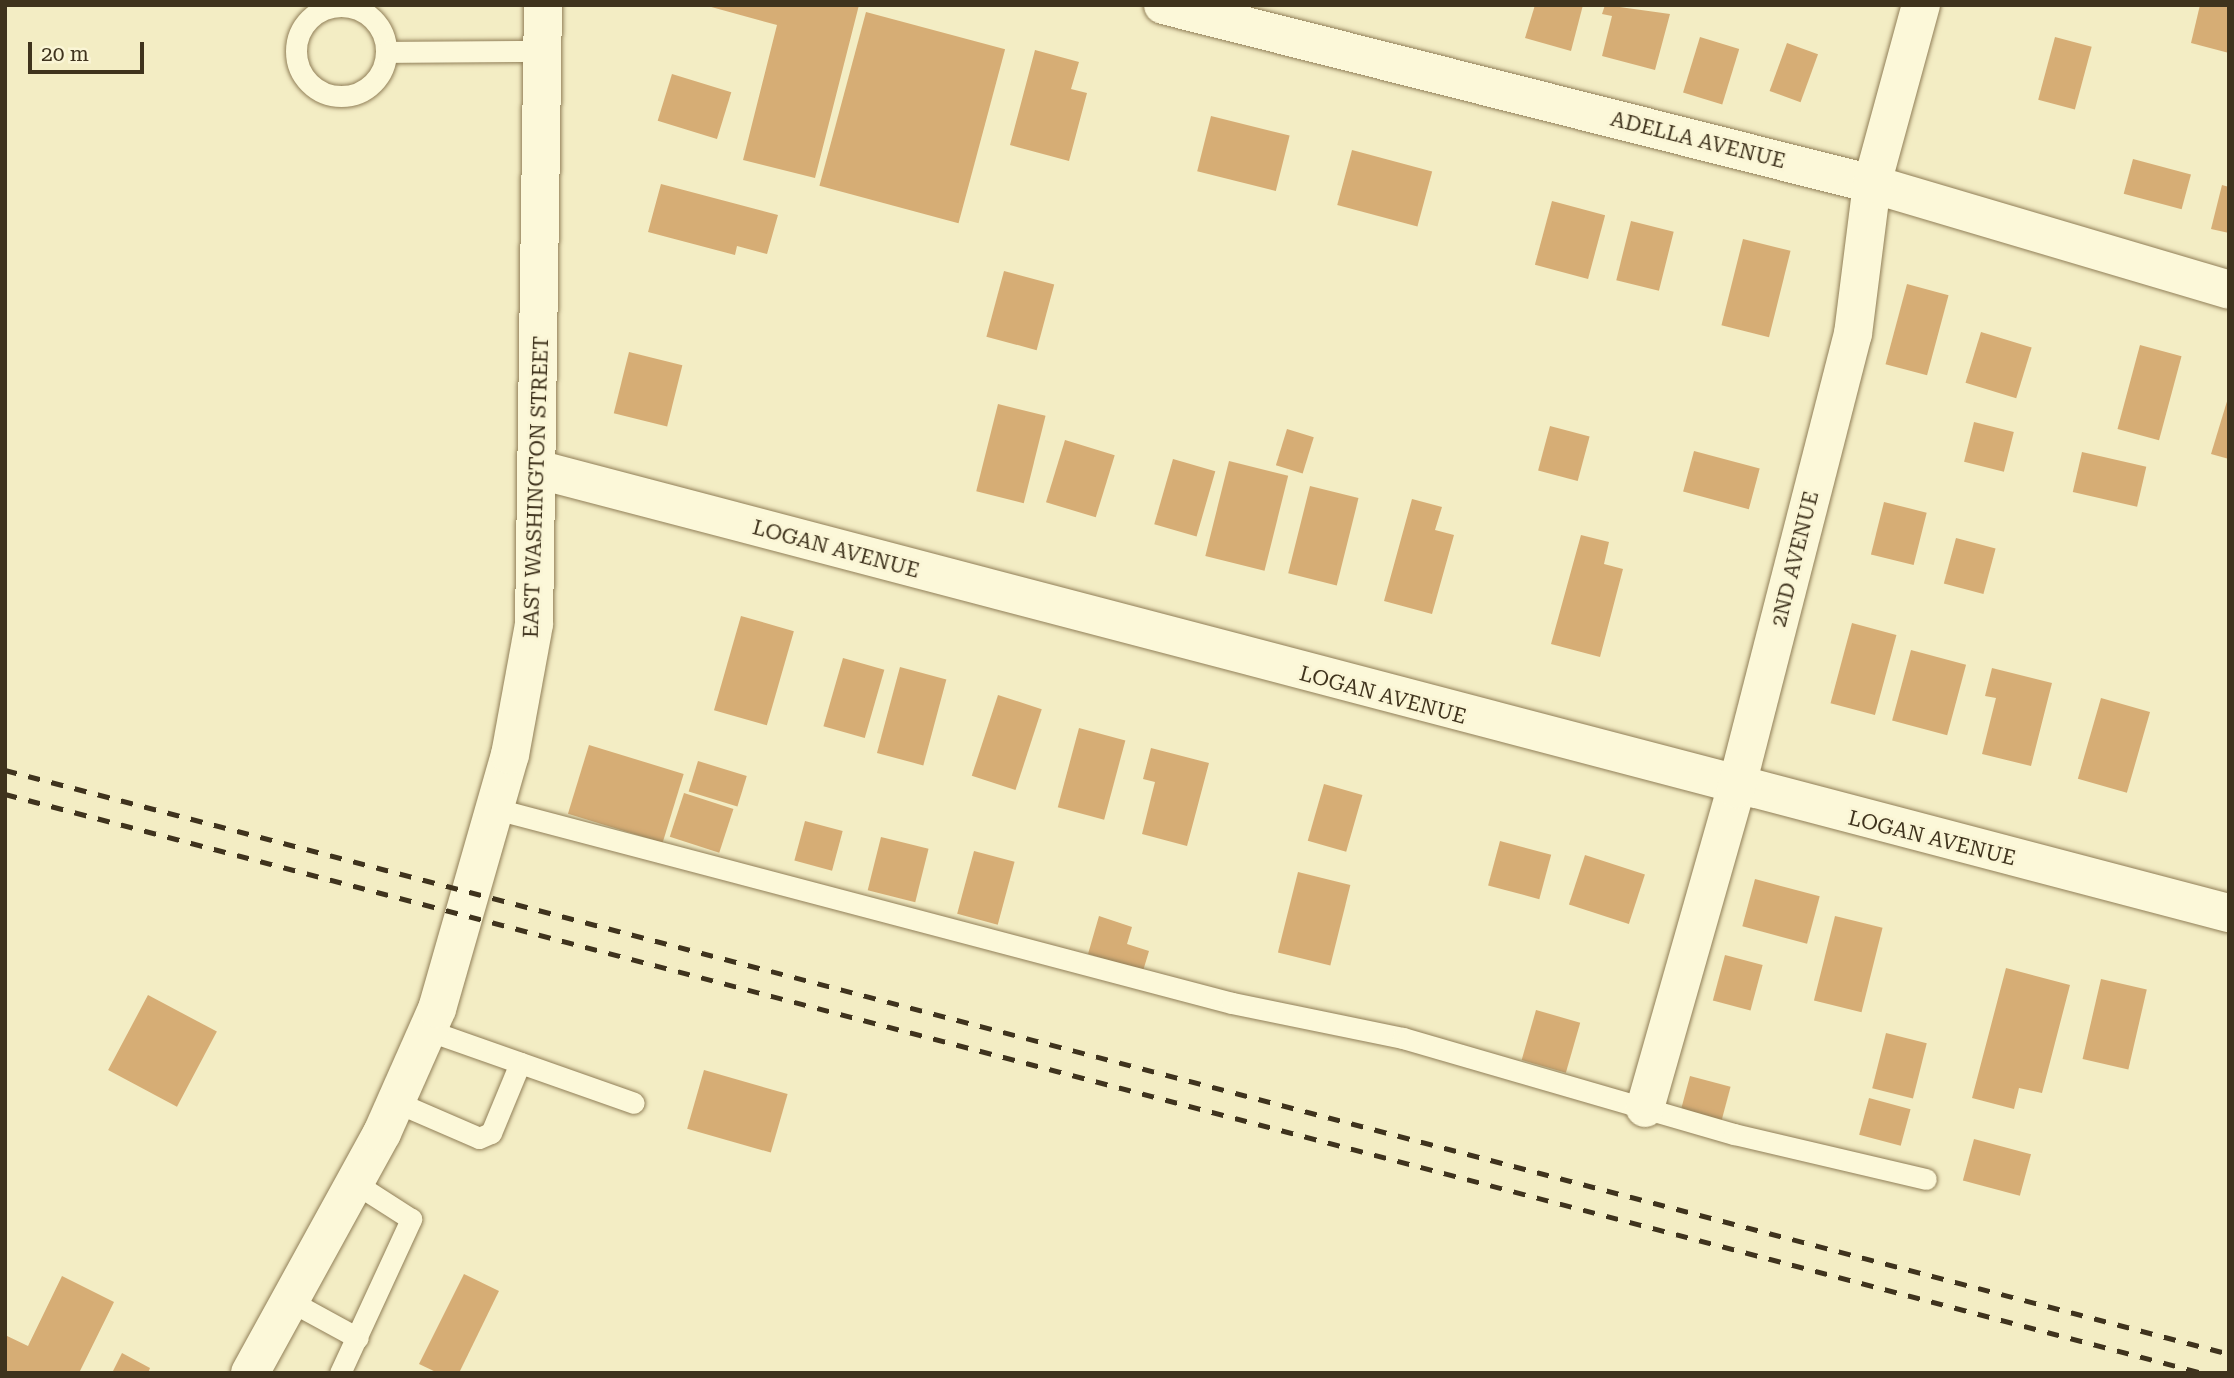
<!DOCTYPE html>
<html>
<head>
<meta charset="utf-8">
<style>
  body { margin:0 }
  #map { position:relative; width:2234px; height:1378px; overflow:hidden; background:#f3edc4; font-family:"Roboto Serif",serif }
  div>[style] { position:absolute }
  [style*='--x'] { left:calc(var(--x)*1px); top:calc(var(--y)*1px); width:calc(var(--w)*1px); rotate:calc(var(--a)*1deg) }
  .building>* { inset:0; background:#d6ad75; transform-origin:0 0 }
  .roads { filter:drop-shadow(0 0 2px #917f58) drop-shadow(0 0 2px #917f58) }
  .lane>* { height:21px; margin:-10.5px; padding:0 10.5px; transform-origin:10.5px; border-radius:10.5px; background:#fcf8d9 }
  .lane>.ring { margin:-10.5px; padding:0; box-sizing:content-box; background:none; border:21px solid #fcf8d9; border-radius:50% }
  .street>* { height:38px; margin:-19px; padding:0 19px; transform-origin:19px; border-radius:19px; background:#fcf8d9 }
  .secondary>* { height:38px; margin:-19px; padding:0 19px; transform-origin:19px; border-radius:19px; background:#fcf8d9 }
  .rail>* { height:5px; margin-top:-2.5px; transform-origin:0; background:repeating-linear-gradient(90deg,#3f331d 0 12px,transparent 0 24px) }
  span { translate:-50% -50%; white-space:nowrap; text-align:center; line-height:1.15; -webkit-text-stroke:5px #faf5d5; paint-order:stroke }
  .street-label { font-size:21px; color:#3f331d }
  .frame { position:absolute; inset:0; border:7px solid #3f331d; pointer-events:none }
  .scale { position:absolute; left:28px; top:42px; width:116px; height:32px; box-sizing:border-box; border:4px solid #3f331d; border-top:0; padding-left:9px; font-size:21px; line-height:24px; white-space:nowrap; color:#3f331d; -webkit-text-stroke:5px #faf5d5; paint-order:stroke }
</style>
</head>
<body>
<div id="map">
  <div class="building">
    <i style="clip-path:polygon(859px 5px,815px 178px,743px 160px,777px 25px,704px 5px)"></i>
    <i style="clip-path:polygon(1535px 5px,1583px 5px,1571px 51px,1525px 38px)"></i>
    <i style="clip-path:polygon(1605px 5px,1670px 14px,1655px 70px,1602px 56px,1612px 16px,1602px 14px)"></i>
    <i style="clip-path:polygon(2200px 5px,2229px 5px,2229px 53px,2191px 43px)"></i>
    <i style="left:866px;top:12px;width:144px;height:180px;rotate:15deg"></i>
    <i style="left:1700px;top:37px;width:41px;height:58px;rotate:17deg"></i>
    <i style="left:2055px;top:37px;width:38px;height:65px;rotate:15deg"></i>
    <i style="left:1787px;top:43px;width:33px;height:51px;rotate:20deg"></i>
    <i style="clip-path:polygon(1035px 50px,1079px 62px,1071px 89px,1087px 93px,1069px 161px,1010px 145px)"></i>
    <i style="left:672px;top:74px;width:62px;height:49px;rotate:17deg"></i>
    <i style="left:1211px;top:116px;width:81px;height:57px;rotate:14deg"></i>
    <i style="left:1352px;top:150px;width:83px;height:57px;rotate:15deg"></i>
    <i style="left:2133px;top:159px;width:60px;height:36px;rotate:15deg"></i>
    <i style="clip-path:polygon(661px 184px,778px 215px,767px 254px,737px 246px,735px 255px,648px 232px)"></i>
    <i style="clip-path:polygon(2222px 185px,2229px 187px,2229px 233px,2211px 229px)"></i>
    <i style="left:1552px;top:201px;width:55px;height:66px;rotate:15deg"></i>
    <i style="left:1631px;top:221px;width:44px;height:61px;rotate:14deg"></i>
    <i style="left:1743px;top:239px;width:49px;height:89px;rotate:14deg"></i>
    <i style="left:1004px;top:271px;width:52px;height:68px;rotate:15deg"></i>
    <i style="left:1907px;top:284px;width:43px;height:83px;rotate:15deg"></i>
    <i style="left:1981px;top:332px;width:53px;height:53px;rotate:17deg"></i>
    <i style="left:2140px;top:345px;width:43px;height:87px;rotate:15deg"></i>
    <i style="left:629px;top:352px;width:55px;height:63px;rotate:14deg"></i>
    <i style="clip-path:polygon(2228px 398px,2229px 398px,2229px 459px,2211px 454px)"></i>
    <i style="left:998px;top:404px;width:49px;height:90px;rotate:14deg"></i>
    <i style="left:1974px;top:422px;width:41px;height:41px;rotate:14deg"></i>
    <i style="left:1550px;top:426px;width:41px;height:46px;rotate:15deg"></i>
    <i style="left:1287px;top:429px;width:28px;height:38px;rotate:17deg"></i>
    <i style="left:1065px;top:440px;width:52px;height:65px;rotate:17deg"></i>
    <i style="left:1694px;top:451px;width:68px;height:42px;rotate:15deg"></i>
    <i style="left:2082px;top:452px;width:66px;height:41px;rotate:13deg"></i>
    <i style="left:1173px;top:459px;width:44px;height:68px;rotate:16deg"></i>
    <i style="left:1229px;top:461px;width:61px;height:98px;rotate:14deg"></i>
    <i style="left:1310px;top:486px;width:50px;height:90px;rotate:14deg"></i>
    <i style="clip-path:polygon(1412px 499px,1442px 507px,1435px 530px,1454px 535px,1432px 614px,1384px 601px)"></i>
    <i style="left:1884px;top:502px;width:44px;height:54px;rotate:14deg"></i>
    <i style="clip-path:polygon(1581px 535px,1609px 542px,1604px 564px,1623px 569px,1600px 657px,1551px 644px)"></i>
    <i style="left:1956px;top:538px;width:41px;height:47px;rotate:15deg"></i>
    <i style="left:741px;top:616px;width:55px;height:98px;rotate:16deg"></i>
    <i style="left:1852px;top:623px;width:46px;height:83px;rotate:15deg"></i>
    <i style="left:1911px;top:650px;width:57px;height:73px;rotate:15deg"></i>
    <i style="left:843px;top:658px;width:43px;height:71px;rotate:16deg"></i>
    <i style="left:900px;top:667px;width:48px;height:89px;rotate:15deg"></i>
    <i style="clip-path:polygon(1992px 668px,2052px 683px,2031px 766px,1982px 754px,1996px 698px,1985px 696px)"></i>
    <i style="left:998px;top:695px;width:46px;height:85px;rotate:18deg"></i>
    <i style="left:2101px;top:698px;width:51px;height:84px;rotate:16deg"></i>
    <i style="left:1079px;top:728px;width:48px;height:82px;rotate:15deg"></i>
    <i style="left:589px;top:745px;width:99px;height:72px;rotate:17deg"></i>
    <i style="clip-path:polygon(1151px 748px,1209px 763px,1187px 846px,1142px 834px,1155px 782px,1143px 779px)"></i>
    <i style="left:698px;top:761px;width:51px;height:32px;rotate:17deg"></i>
    <i style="left:1324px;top:784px;width:40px;height:59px;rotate:16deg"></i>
    <i style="left:684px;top:793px;width:52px;height:46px;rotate:18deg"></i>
    <i style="left:805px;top:821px;width:39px;height:41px;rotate:15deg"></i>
    <i style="left:881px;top:837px;width:49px;height:55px;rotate:14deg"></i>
    <i style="left:1500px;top:841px;width:53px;height:46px;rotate:15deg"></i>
    <i style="left:974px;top:851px;width:42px;height:65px;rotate:15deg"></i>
    <i style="left:1585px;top:855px;width:63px;height:52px;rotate:18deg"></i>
    <i style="left:1298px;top:872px;width:54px;height:83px;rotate:14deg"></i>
    <i style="left:1755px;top:879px;width:67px;height:49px;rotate:15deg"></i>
    <i style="clip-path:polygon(1099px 916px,1132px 927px,1127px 944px,1149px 951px,1143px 971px,1088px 954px)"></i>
    <i style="left:1835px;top:916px;width:49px;height:87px;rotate:14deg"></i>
    <i style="left:1725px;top:955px;width:39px;height:47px;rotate:15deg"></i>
    <i style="clip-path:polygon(2006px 968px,2070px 985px,2042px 1093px,2019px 1088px,2014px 1109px,1972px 1098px)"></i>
    <i style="left:2101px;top:979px;width:47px;height:82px;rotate:13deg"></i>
    <i style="left:148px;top:995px;width:78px;height:85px;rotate:28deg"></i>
    <i style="left:1536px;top:1010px;width:46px;height:52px;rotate:16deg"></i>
    <i style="left:1886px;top:1033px;width:42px;height:57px;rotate:14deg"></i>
    <i style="left:704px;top:1070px;width:87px;height:61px;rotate:16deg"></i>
    <i style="left:1690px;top:1076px;width:42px;height:35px;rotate:15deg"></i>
    <i style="left:1869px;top:1098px;width:43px;height:38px;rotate:15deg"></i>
    <i style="left:1974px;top:1139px;width:59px;height:43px;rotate:15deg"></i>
    <i style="clip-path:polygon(464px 1274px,499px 1291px,459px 1373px,438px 1373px,419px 1364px)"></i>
    <i style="clip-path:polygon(62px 1276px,114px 1302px,79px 1373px,5px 1373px,5px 1335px,28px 1346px)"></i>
    <i style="clip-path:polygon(122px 1353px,150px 1368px,148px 1373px,112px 1373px)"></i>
  </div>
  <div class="roads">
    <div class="lane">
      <i class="ring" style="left:296px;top:6px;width:69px;height:69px"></i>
      <i style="--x:386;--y:52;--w:156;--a:-0.4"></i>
      <i style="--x:496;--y:809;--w:761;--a:14.77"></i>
      <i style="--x:1232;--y:1003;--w:175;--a:11.6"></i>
      <i style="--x:1403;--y:1038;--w:345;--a:16.2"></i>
      <i style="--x:1734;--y:1134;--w:197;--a:13.2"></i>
      <i style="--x:427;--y:1030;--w:219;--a:19.4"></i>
      <i style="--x:396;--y:1102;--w:90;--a:23.4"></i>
      <i style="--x:479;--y:1138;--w:13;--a:-23"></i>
      <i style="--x:491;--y:1133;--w:76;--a:-67.5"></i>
      <i style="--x:290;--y:1301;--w:77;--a:28.6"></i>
      <i style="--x:340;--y:1373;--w:170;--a:-65.2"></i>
      <i style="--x:411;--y:1219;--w:67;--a:-147.3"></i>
    </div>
    <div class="street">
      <i style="--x:1163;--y:5;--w:731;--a:14.17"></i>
      <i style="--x:1872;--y:184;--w:372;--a:16.5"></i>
      <i style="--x:540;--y:470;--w:1746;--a:14.7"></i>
      <i style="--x:1645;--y:1108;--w:332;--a:-74.1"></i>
      <i style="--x:1736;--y:789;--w:470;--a:-75.6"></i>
      <i style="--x:1853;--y:334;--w:151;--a:-82.8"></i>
      <i style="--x:1872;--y:184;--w:186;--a:-74.7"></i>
    </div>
    <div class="secondary">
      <i style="--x:250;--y:1373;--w:274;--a:-61.2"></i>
      <i style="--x:382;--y:1133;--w:136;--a:-66.1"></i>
      <i style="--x:437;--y:1009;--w:264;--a:-74"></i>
      <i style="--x:510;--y:755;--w:133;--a:-79.6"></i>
      <i style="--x:534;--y:624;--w:619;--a:-89.17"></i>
    </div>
  </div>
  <div class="rail">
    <i style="--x:5;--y:770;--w:2299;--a:14.71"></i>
    <i style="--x:5;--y:794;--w:2273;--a:14.76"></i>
  </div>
  <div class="street-label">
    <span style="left:1698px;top:140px;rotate:14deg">ADELLA AVENUE</span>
    <span style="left:536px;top:487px;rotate:-88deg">EAST WASHINGTON STREET</span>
    <span style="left:836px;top:549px;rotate:15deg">LOGAN AVENUE</span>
    <span style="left:1795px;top:559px;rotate:-76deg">2ND AVENUE</span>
    <span style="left:1383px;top:695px;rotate:15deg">LOGAN AVENUE</span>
    <span style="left:1932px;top:838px;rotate:14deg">LOGAN AVENUE</span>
  </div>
  <div class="frame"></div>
  <div class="scale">20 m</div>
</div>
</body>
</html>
